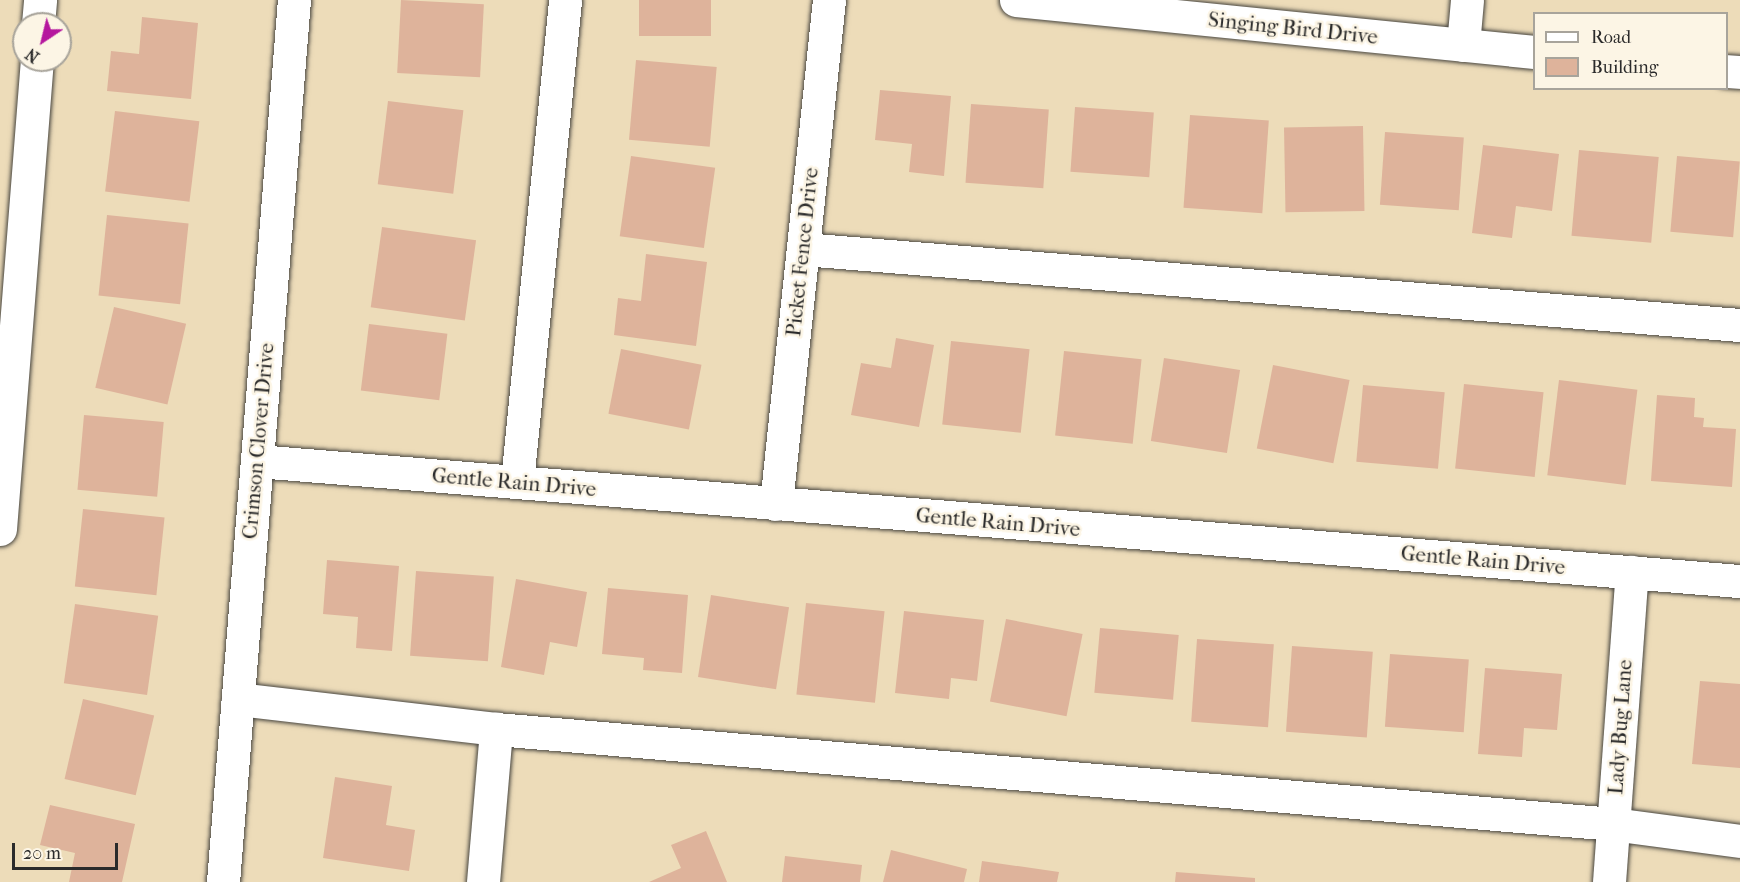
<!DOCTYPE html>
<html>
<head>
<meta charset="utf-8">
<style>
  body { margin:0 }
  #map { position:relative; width:1740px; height:882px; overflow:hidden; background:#eddcb9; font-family:"IM FELL French Canon",serif }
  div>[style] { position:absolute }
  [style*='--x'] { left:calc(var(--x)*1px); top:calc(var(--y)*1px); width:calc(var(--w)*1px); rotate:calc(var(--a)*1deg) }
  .building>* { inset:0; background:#deb39b; transform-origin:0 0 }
  .roads { filter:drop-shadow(0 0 2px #484640) drop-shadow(0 0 2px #484640) }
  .minor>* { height:33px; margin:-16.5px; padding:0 16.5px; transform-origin:16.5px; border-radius:16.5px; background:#fff }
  span { translate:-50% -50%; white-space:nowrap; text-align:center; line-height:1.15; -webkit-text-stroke:5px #fcf5e5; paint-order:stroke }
  .street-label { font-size:21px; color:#2b2b2b }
  .legend { position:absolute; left:1533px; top:12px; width:195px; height:78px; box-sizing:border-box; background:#fcf5e5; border:2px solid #a8a49b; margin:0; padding:8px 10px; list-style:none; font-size:18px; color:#2b2b2b }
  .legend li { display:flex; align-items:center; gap:12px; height:30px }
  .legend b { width:30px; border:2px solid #a8a49b }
  .north { position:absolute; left:12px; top:12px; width:60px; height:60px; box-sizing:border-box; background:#fcf5e5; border:2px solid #a8a49b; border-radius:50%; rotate:215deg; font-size:16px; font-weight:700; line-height:24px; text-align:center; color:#2b2b2b }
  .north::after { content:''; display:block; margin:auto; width:21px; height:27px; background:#b5179e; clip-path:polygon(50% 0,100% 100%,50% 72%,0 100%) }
  .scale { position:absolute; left:12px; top:843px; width:106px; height:27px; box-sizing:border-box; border:3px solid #2b2b2b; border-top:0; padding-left:8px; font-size:18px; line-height:21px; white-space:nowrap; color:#2b2b2b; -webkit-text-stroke:4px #fcf5e5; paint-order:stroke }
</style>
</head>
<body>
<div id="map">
  <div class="building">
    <i style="left:401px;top:0;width:83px;height:73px;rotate:3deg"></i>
    <i style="left:639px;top:0;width:72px;height:36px"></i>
    <i style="clip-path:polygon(142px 17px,198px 23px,191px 99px,107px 91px,111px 51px,139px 54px)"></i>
    <i style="left:636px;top:60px;width:81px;height:80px;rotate:5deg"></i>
    <i style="clip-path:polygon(880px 90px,951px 96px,944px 176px,909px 172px,912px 144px,875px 140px)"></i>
    <i style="left:388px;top:101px;width:76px;height:84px;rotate:7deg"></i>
    <i style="left:971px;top:104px;width:78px;height:79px;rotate:4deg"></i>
    <i style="left:1075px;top:107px;width:79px;height:65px;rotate:4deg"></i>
    <i style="left:115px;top:111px;width:85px;height:81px;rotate:7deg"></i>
    <i style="left:1190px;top:115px;width:79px;height:93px;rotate:4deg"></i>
    <i style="left:1363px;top:126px;width:85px;height:79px;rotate:89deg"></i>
    <i style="left:1385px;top:132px;width:79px;height:73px;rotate:4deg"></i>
    <i style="clip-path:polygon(1483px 145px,1559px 154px,1552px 211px,1516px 206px,1512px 238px,1472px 233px)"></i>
    <i style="left:1579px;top:150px;width:80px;height:86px;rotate:5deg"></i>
    <i style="left:631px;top:156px;width:85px;height:81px;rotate:8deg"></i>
    <i style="left:1677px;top:156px;width:63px;height:76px;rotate:5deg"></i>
    <i style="left:107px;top:215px;width:82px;height:81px;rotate:6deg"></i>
    <i style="left:382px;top:227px;width:95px;height:81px;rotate:8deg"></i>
    <i style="clip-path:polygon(646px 254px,707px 262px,696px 346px,614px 335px,618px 298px,641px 301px)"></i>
    <i style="left:114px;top:307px;width:74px;height:83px;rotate:13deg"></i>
    <i style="left:369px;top:324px;width:79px;height:67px;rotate:7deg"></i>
    <i style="clip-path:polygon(896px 338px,934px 345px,919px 427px,851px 415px,861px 363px,891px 368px)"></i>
    <i style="left:951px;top:341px;width:79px;height:84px;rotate:6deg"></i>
    <i style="left:621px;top:349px;width:82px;height:66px;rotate:11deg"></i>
    <i style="left:1064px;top:351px;width:78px;height:85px;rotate:6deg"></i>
    <i style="left:1164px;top:358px;width:77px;height:84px;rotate:9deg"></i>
    <i style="left:1273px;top:365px;width:78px;height:85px;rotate:11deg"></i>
    <i style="left:1559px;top:380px;width:79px;height:96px;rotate:7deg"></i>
    <i style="left:1464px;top:384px;width:80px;height:85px;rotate:6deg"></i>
    <i style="left:1363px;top:385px;width:82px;height:77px;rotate:5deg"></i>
    <i style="clip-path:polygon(1657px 395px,1695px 398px,1694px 417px,1704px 418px,1703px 427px,1736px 429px,1732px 487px,1651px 481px)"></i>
    <i style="left:84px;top:415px;width:80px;height:75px;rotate:5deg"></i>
    <i style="left:83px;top:509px;width:82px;height:78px;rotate:6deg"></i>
    <i style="clip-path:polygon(327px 560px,399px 566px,392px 651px,356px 648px,358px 617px,323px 614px)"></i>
    <i style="left:416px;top:571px;width:78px;height:85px;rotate:4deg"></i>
    <i style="clip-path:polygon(516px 579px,587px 592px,577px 647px,550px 642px,544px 675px,501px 667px)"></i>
    <i style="clip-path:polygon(608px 588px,688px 595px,682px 673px,643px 670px,644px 658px,602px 654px)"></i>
    <i style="left:711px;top:595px;width:79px;height:83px;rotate:9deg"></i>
    <i style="left:806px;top:603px;width:79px;height:92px;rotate:6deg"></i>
    <i style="left:75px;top:604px;width:84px;height:80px;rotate:8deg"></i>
    <i style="clip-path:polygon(904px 611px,984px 620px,977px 681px,951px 678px,949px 699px,895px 693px)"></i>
    <i style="left:1006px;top:619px;width:78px;height:84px;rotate:11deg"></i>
    <i style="left:1100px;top:628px;width:79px;height:65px;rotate:5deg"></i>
    <i style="left:1197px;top:639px;width:77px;height:83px;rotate:4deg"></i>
    <i style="left:1292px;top:646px;width:81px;height:86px;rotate:4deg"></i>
    <i style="left:1390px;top:654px;width:79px;height:73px;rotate:4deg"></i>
    <i style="clip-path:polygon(1485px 668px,1562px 674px,1557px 730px,1524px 728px,1522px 757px,1478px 754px)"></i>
    <i style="clip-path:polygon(1700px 681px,1740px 684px,1740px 768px,1692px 764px)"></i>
    <i style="left:83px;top:699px;width:73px;height:82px;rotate:13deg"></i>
    <i style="clip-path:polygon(335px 777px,392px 786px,386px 825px,415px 830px,409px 871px,323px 858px)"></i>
    <i style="clip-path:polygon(50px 805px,135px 824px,122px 882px,69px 882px,75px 853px,40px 845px)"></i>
    <i style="clip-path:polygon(706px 831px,727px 882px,649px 882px,681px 868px,671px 845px)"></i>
    <i style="clip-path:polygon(891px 850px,967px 869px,964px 882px,883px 882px)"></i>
    <i style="clip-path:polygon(785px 856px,862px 865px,860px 882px,782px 882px)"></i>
    <i style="clip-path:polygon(982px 861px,1059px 872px,1057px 882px,979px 882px)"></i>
    <i style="clip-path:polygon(1176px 872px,1255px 878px,1255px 882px,1175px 882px)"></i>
  </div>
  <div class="roads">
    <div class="minor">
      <i style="--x:1016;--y:0;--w:521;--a:5.73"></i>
      <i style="--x:38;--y:24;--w:24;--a:-85"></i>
      <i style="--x:1463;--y:45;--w:45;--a:-84.9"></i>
      <i style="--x:1726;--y:71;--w:14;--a:4"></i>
      <i style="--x:803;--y:249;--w:940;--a:4.64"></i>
      <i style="--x:257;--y:461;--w:1488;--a:4.63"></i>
      <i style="--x:517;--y:482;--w:484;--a:-84.3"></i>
      <i style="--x:776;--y:504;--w:507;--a:-84"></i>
      <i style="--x:0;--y:529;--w:470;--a:-85.5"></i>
      <i style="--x:238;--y:699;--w:260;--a:6.6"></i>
      <i style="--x:496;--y:729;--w:1121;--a:4.86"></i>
      <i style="--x:1613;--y:824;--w:128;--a:7.6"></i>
      <i style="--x:223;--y:882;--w:885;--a:-85.4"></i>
      <i style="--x:483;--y:882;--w:154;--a:-85.1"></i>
      <i style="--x:1609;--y:882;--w:311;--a:-85.8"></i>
    </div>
  </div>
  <div class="street-label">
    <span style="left:1293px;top:28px;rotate:6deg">Singing Bird Drive</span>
    <span style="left:802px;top:252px;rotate:-84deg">Picket Fence Drive</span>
    <span style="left:258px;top:441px;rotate:-85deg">Crimson Clover Drive</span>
    <span style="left:514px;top:482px;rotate:5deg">Gentle Rain Drive</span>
    <span style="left:998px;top:522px;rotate:5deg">Gentle Rain Drive</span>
    <span style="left:1483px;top:560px;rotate:5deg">Gentle Rain Drive</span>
    <span style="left:1620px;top:727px;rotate:-86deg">Lady Bug Lane</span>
  </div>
  <ul class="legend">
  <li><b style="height:8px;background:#fff"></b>Road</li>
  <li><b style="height:16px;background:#deb39b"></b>Building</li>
  </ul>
  <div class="north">N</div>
  <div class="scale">20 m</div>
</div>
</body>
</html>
